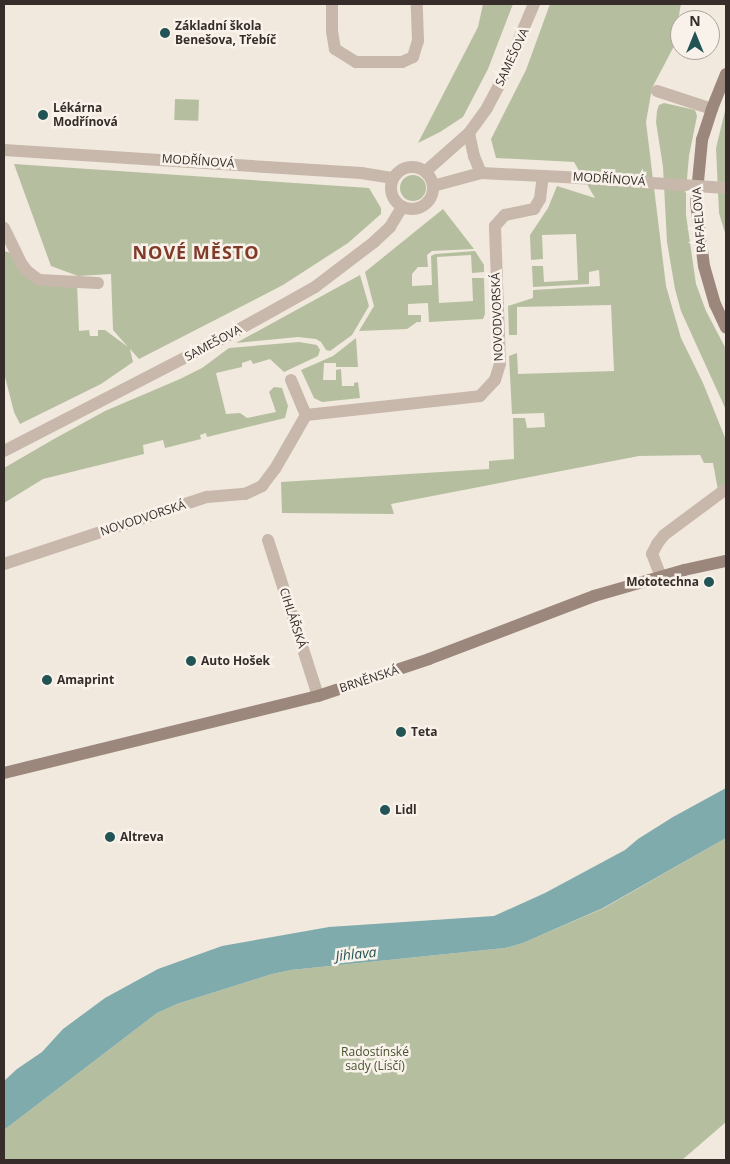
<!DOCTYPE html>
<html>
<head>
<meta charset="utf-8">
<style>
  body { margin:0 }
  #map { position:relative; width:730px; height:1164px; overflow:hidden; background:#f1e8de; font-family:"Open Sans",sans-serif }
  div>[style] { position:absolute }
  [style*='--x'] { left:calc(var(--x)*1px); top:calc(var(--y)*1px); width:calc(var(--w)*1px); rotate:calc(var(--a)*1deg) }
  .green>* { inset:0; background:#b5bf9f; transform-origin:0 0 }
  .round { border-radius:50% }
  .water>* { inset:0; background:#7fabac }
  .street>* { height:12px; margin:-6px; padding:0 6px; transform-origin:6px; border-radius:6px; background:#c8b7ab }
  .street>.ring { margin:-6px; padding:0; box-sizing:content-box; background:none; border:12px solid #c8b7ab; border-radius:50% }
  .secondary>* { height:12px; margin:-6px; padding:0 6px; transform-origin:6px; border-radius:6px; background:#9c877c }
  .street-bridge>* { height:12px; margin:-6px; padding:0 6px; transform-origin:6px; border-radius:6px; background:#c8b7ab }
  .dots>* { width:14px; height:14px; translate:-50% -50%; box-sizing:border-box; border:2px solid #f9f2ea; border-radius:50% }
  span { translate:-50% -50%; white-space:nowrap; text-align:center; line-height:1.15; -webkit-text-stroke:5px #f9f2ea; paint-order:stroke }
  .poi-label { font-size:12px; color:#362d2a; font-weight:700 }
  .left { translate:0 -50%; text-align:left }
  .right { translate:-100% -50%; text-align:right }
  .street-label { font-size:12px; color:#362d2a }
  .park-label { font-size:12px; color:#47532f }
  .water-label { font-size:14px; color:#225355; font-style:italic }
  .district-label { font-size:18px; color:#803a28; font-weight:700; letter-spacing:1px }
  .frame { position:absolute; inset:0; border:5px solid #362d2a; pointer-events:none }
  .north { position:absolute; left:670px; top:10px; width:50px; height:50px; box-sizing:border-box; background:#f9f2ea; border:1px solid #aba39d; border-radius:50%; rotate:0deg; font-size:14px; font-weight:700; line-height:20px; text-align:center; color:#362d2a }
  .north::after { content:''; display:block; margin:auto; width:18px; height:22px; background:#225355; clip-path:polygon(50% 0,100% 100%,50% 72%,0 100%) }
</style>
</head>
<body>
<div id="map">
  <div class="green">
    <i style="clip-path:polygon(483px 4px,513px 4px,488px 69px,463px 117px,440px 132px,418px 143px,478px 27px)"></i>
    <i style="clip-path:polygon(550px 4px,681px 4px,673px 48px,652px 88px,646px 122px,666px 286px,681px 338px,703px 383px,726px 440px,726px 483px,718px 490px,713px 463px,704px 463px,700px 455px,639px 456px,391px 504px,394px 514px,282px 513px,281px 482px,489px 469px,489px 461px,514px 459px,513px 418px,525px 418px,527px 428px,545px 427px,544px 413px,512px 414px,509px 356px,517px 353px,518px 374px,614px 371px,611px 305px,517px 307px,517px 335px,509px 335px,508px 306px,533px 298px,533px 290px,600px 286px,599px 270px,589px 272px,589px 284px,533px 287px,532px 266px,543px 266px,544px 282px,578px 280px,576px 234px,542px 235px,543px 259px,531px 260px,530px 235px,548px 208px,557px 186px,595px 198px,574px 162px,496px 158px,491px 139px,526px 70px)"></i>
    <i style="left:175px;top:99px;width:24px;height:21px;rotate:2deg"></i>
    <i style="clip-path:polygon(664px 103px,695px 110px,697px 116px,689px 156px,686px 190px,686px 215px,696px 284px,706px 311px,726px 349px,726px 410px,681px 311px,675px 289px,667px 242px,663px 167px,656px 122px,657px 111px,659px 105px)"></i>
    <i style="clip-path:polygon(726px 107px,726px 236px,719px 213px,716px 148px)"></i>
    <i style="clip-path:polygon(14px 164px,369px 188px,381px 208px,381px 214px,348px 243px,283px 285px,139px 359px,130px 349px,133px 362px,101px 384px,20px 424px,14px 412px,4px 373px,4px 251px,11px 253px,19px 270px,77px 284px,79px 331px,89px 330px,90px 336px,98px 336px,98px 330px,105px 330px,128px 347px,113px 330px,111px 274px,78px 276px,51px 266px)"></i>
    <i class="round" style="left:400px;top:175px;width:26px;height:26px"></i>
    <i style="clip-path:polygon(443px 209px,474px 249px,432px 251px,427px 255px,428px 267px,418px 267px,412px 274px,412px 286px,432px 285px,431px 256px,435px 254px,475px 251px,484px 265px,484px 272px,472px 273px,471px 255px,437px 257px,439px 303px,473px 301px,472px 278px,484px 278px,485px 314px,483px 319px,429px 322px,428px 303px,408px 304px,408px 315px,421px 315px,421px 322px,417px 322px,407px 329px,359px 331px,374px 306px,365px 272px)"></i>
    <i style="clip-path:polygon(360px 275px,369px 306px,352px 335px,330px 351px,326px 350px,321px 342px,316px 339px,298px 337px,236px 343px)"></i>
    <i style="clip-path:polygon(356px 338px,358px 367px,336px 367px,336px 363px,324px 363px,323px 380px,336px 380px,336px 370px,341px 369px,342px 386px,354px 386px,354px 383px,358px 382px,360px 398px,322px 402px,314px 398px,301px 370px,333px 356px)"></i>
    <i style="clip-path:polygon(299px 342px,317px 345px,320px 350px,318px 356px,284px 372px,270px 359px,253px 364px,251px 360px,242px 363px,242px 367px,216px 373px,226px 414px,240px 413px,247px 418px,276px 412px,269px 392px,274px 387px,282px 388px,288px 406px,285px 418px,207px 437px,206px 433px,200px 435px,201px 439px,165px 448px,163px 440px,143px 445px,144px 454px,43px 479px,4px 503px,4px 468px,54px 439px,105px 411px,180px 379px,202px 368px,229px 348px)"></i>
    <i style="clip-path:polygon(726px 838px,726px 1122px,682px 1160px,4px 1160px,4px 1130px,157px 1013px,177px 1004px,272px 974px,291px 970px,505px 948px,523px 943px,604px 908px)"></i>
  </div>
  <div class="water">
    <i style="clip-path:polygon(726px 788px,726px 838px,603px 908px,523px 943px,505px 948px,291px 970px,272px 974px,177px 1004px,157px 1013px,4px 1130px,4px 1081px,17px 1069px,42px 1052px,63px 1029px,105px 998px,158px 969px,222px 946px,329px 927px,494px 916px,545px 893px,625px 850px,638px 839px,673px 817px)"></i>
  </div>
  <div class="street">
    <i style="--x:332;--y:4;--w:27;--a:90"></i>
    <i style="--x:332;--y:31;--w:18;--a:81"></i>
    <i style="--x:335;--y:49;--w:25;--a:32"></i>
    <i style="--x:356;--y:62;--w:46;--a:0"></i>
    <i style="--x:402;--y:62;--w:12;--a:-24"></i>
    <i style="--x:413;--y:57;--w:17;--a:-73"></i>
    <i style="--x:418;--y:41;--w:37;--a:-92"></i>
    <i style="--x:657;--y:91;--w:58;--a:18.1"></i>
    <i style="--x:469;--y:133;--w:24;--a:78"></i>
    <i style="--x:474;--y:156;--w:18;--a:68"></i>
    <i style="--x:4;--y:150;--w:358;--a:3.7"></i>
    <i style="--x:361;--y:173;--w:31;--a:9"></i>
    <i class="ring" style="left:391px;top:167px;width:30px;height:30px"></i>
    <i style="--x:426;--y:171;--w:57;--a:-41.5"></i>
    <i style="--x:469;--y:133;--w:31;--a:-54"></i>
    <i style="--x:487;--y:108;--w:27;--a:-62"></i>
    <i style="--x:500;--y:84;--w:87;--a:-67"></i>
    <i style="--x:433;--y:186;--w:50;--a:-15.2"></i>
    <i style="--x:481;--y:173;--w:83;--a:2.8"></i>
    <i style="--x:4;--y:228;--w:39;--a:64"></i>
    <i style="--x:21;--y:263;--w:10;--a:53"></i>
    <i style="--x:27;--y:271;--w:15;--a:37"></i>
    <i style="--x:39;--y:280;--w:59;--a:2.9"></i>
    <i style="--x:291;--y:380;--w:38;--a:67"></i>
    <i style="--x:306;--y:415;--w:175;--a:-6.2"></i>
    <i style="--x:480;--y:396;--w:22;--a:-47"></i>
    <i style="--x:495;--y:380;--w:17;--a:-73"></i>
    <i style="--x:500;--y:364;--w:138;--a:-92.1"></i>
    <i style="--x:495;--y:226;--w:15;--a:-48"></i>
    <i style="--x:505;--y:215;--w:30;--a:-12"></i>
    <i style="--x:534;--y:209;--w:12;--a:-59"></i>
    <i style="--x:540;--y:199;--w:23;--a:-83"></i>
    <i style="--x:4;--y:451;--w:253;--a:-27.3"></i>
    <i style="--x:229;--y:335;--w:98;--a:-29.2"></i>
    <i style="--x:315;--y:287;--w:74;--a:-37.3"></i>
    <i style="--x:374;--y:242;--w:22;--a:-43"></i>
    <i style="--x:390;--y:227;--w:23;--a:-59"></i>
    <i style="--x:268;--y:540;--w:164;--a:72.2"></i>
    <i style="--x:4;--y:564;--w:214;--a:-18.3"></i>
    <i style="--x:207;--y:497;--w:38;--a:-5"></i>
    <i style="--x:245;--y:494;--w:19;--a:-25"></i>
    <i style="--x:262;--y:486;--w:21;--a:-53"></i>
    <i style="--x:275;--y:469;--w:62;--a:-60.1"></i>
    <i style="--x:661;--y:577;--w:25;--a:-111"></i>
    <i style="--x:652;--y:554;--w:11;--a:-63"></i>
    <i style="--x:657;--y:544;--w:11;--a:-52"></i>
    <i style="--x:664;--y:535;--w:77;--a:-36.6"></i>
  </div>
  <div class="secondary">
    <i style="--x:726;--y:74;--w:38;--a:112"></i>
    <i style="--x:712;--y:109;--w:33;--a:108"></i>
    <i style="--x:702;--y:140;--w:62;--a:95.5"></i>
    <i style="--x:696;--y:202;--w:64;--a:82.9"></i>
    <i style="--x:704;--y:266;--w:40;--a:74"></i>
    <i style="--x:715;--y:304;--w:26;--a:65"></i>
    <i style="--x:4;--y:773;--w:323;--a:-13.8"></i>
    <i style="--x:318;--y:696;--w:117;--a:-18.4"></i>
    <i style="--x:429;--y:659;--w:177;--a:-20.9"></i>
    <i style="--x:594;--y:596;--w:94;--a:-16.1"></i>
    <i style="--x:684;--y:570;--w:43;--a:-12.1"></i>
  </div>
  <div class="street-bridge">
    <i style="--x:564;--y:177;--w:162;--a:3.9"></i>
  </div>
  <div class="dots">
    <i style="left:165px;top:33px;background:#225355"></i>
    <i style="left:43px;top:115px;background:#225355"></i>
    <i style="left:709px;top:582px;background:#225355"></i>
    <i style="left:191px;top:661px;background:#225355"></i>
    <i style="left:47px;top:680px;background:#225355"></i>
    <i style="left:401px;top:732px;background:#225355"></i>
    <i style="left:385px;top:810px;background:#225355"></i>
    <i style="left:110px;top:837px;background:#225355"></i>
  </div>
  <div class="poi-label">
    <span class="left" style="left:175px;top:33px">Základní škola<br>Benešova, Třebíč</span>
    <span class="left" style="left:53px;top:115px">Lékárna<br>Modřínová</span>
    <span class="right" style="left:699px;top:582px">Mototechna</span>
    <span class="left" style="left:201px;top:661px">Auto Hošek</span>
    <span class="left" style="left:57px;top:680px">Amaprint</span>
    <span class="left" style="left:411px;top:732px">Teta</span>
    <span class="left" style="left:395px;top:810px">Lidl</span>
    <span class="left" style="left:120px;top:837px">Altreva</span>
  </div>
  <div class="street-label">
    <span style="left:512px;top:57px;rotate:-65deg">SAMEŠOVA</span>
    <span style="left:198px;top:161px;rotate:4deg">MODŘÍNOVÁ</span>
    <span style="left:609px;top:179px;rotate:4deg">MODŘÍNOVÁ</span>
    <span style="left:699px;top:220px;rotate:-94deg">RAFAELOVA</span>
    <span style="left:497px;top:317px;rotate:-92deg">NOVODVORSKÁ</span>
    <span style="left:213px;top:343px;rotate:-28deg">SAMEŠOVA</span>
    <span style="left:143px;top:518px;rotate:-18deg">NOVODVORSKÁ</span>
    <span style="left:293px;top:618px;rotate:72deg">CIHLÁŘSKÁ</span>
    <span style="left:369px;top:679px;rotate:-18deg">BRNĚNSKÁ</span>
  </div>
  <div class="park-label">
    <span style="left:375px;top:1059px">Radostínské<br>sady (Lísčí)</span>
  </div>
  <div class="water-label">
    <span style="left:356px;top:954px;rotate:-6deg">Jihlava</span>
  </div>
  <div class="district-label">
    <span style="left:196px;top:252px">NOVÉ MĚSTO</span>
  </div>
  <div class="frame"></div>
  <div class="north">N</div>
</div>
</body>
</html>
